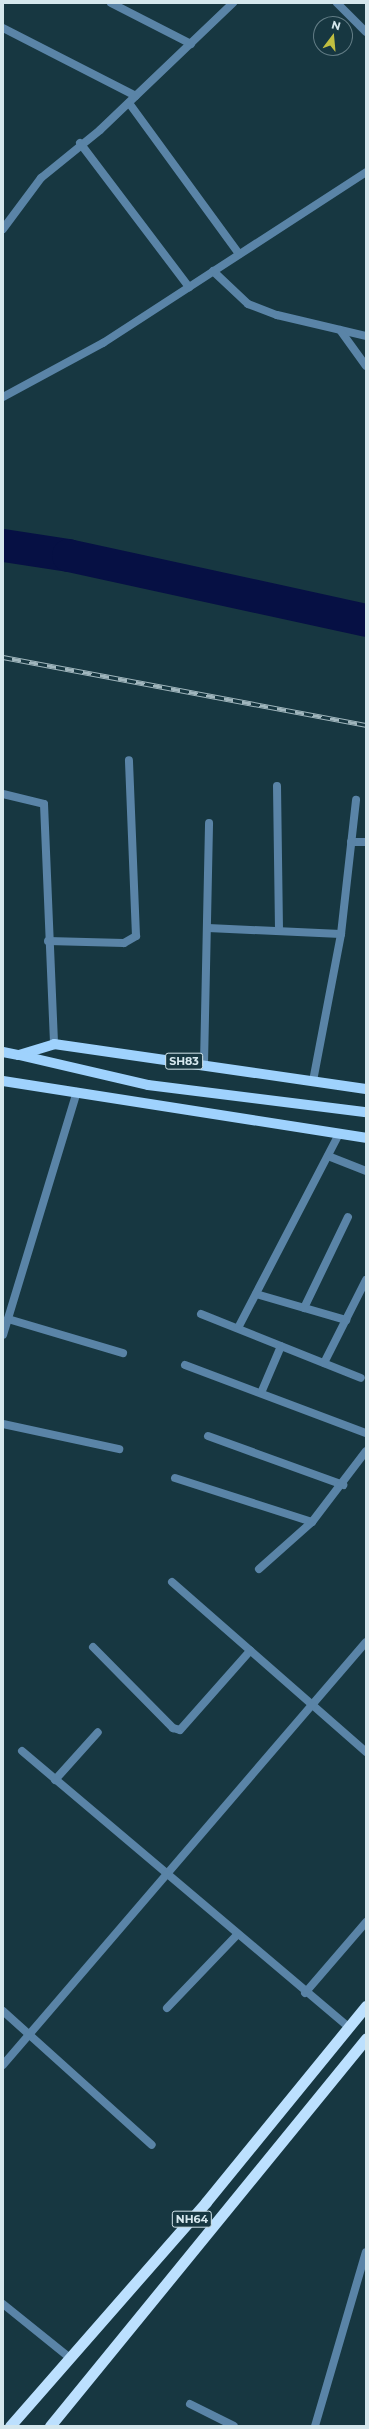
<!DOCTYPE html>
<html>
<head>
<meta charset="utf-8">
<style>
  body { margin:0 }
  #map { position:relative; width:369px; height:2429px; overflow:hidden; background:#173741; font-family:Montserrat,sans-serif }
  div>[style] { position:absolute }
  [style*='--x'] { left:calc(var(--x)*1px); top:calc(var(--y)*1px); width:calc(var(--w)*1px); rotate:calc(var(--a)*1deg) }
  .river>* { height:33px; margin:-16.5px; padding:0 16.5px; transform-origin:16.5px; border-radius:16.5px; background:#061044 }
  .service>* { height:8px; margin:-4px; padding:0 4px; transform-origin:4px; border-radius:4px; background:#5a84a7 }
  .minor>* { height:8px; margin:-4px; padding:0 4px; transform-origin:4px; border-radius:4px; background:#5a84a7 }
  .tertiary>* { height:8px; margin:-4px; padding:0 4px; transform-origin:4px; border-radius:4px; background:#5a84a7 }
  .primary>* { height:10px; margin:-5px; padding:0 5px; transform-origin:5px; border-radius:5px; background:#9fd2fd }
  .trunk>* { height:11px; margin:-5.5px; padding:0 5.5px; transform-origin:5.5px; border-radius:5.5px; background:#bce0fe }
  .rail>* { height:4.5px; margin-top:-2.25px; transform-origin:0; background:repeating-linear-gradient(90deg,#173741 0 9px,#a0b6bd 0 18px); box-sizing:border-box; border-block:1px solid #a0b6bd }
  span { translate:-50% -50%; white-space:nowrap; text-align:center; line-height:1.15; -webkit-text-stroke:3px #173741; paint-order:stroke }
  .shield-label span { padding:1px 3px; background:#173741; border:1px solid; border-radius:3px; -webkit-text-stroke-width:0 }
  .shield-label { font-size:11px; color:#d5e7ed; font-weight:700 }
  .frame { position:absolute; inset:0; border:4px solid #d5e7ed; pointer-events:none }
  .north { position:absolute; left:313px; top:16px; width:40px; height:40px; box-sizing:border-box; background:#173741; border:1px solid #637d86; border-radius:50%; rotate:16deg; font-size:11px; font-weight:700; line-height:16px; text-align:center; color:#d5e7ed }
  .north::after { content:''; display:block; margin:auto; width:14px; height:18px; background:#c1be40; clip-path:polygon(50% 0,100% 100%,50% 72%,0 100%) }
</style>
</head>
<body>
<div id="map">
  <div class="river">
    <i style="--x:3;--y:545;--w:66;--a:8.7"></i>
    <i style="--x:68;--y:555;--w:305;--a:12.3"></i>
  </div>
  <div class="service">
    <i style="--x:213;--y:271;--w:48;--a:43.3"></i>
    <i style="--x:248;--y:304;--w:31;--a:21"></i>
    <i style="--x:277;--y:315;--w:91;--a:13.3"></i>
    <i style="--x:340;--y:330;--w:44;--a:54.2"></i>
    <i style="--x:172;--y:1582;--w:258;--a:41.2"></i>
    <i style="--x:93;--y:1647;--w:114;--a:45.4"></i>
    <i style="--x:173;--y:1728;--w:7;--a:16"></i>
    <i style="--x:180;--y:1730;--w:106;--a:-48.5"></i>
    <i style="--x:22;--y:1751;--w:426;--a:40.2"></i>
    <i style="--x:55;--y:1780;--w:64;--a:-48.1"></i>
    <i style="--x:305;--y:1993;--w:94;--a:-49.3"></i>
    <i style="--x:167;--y:2008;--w:101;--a:-46.2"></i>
    <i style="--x:3;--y:2011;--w:200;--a:42"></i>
    <i style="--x:3;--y:2065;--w:557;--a:-49.37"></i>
    <i style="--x:3;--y:2304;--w:85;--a:38.8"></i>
  </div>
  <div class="minor">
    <i style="--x:111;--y:3;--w:90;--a:27.1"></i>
    <i style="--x:337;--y:3;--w:41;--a:45"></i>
    <i style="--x:3;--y:28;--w:149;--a:27.1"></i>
    <i style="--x:129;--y:103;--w:187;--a:53.9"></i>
    <i style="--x:80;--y:143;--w:181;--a:52.9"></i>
    <i style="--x:277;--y:786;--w:145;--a:89.2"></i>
    <i style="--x:3;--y:794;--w:42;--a:13.7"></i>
    <i style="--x:44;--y:804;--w:240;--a:87.6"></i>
    <i style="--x:351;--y:842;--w:15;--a:0"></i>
    <i style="--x:208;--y:928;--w:133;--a:2.6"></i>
    <i style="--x:48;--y:941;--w:76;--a:1.5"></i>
    <i style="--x:124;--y:943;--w:14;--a:-30"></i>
    <i style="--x:136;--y:936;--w:176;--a:-92.3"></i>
    <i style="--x:204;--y:1064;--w:241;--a:-88.8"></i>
    <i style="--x:313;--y:1081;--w:150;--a:-79.2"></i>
    <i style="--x:341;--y:934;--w:135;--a:-83.6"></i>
    <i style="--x:328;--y:1156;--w:41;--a:21.5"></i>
    <i style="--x:256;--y:1294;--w:94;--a:16.1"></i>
    <i style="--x:304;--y:1308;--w:101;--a:-64.2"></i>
    <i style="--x:201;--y:1314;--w:172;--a:21.8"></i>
    <i style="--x:8;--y:1319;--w:120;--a:16.5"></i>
    <i style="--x:238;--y:1328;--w:219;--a:-62.5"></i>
    <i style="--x:3;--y:1335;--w:254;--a:-73.1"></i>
    <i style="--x:324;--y:1363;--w:93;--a:-63.2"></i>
    <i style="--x:185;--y:1365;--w:193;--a:20.6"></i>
    <i style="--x:261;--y:1393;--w:51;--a:-66.9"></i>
    <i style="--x:3;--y:1424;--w:119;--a:12.2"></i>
    <i style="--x:208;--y:1436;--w:144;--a:19.9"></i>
    <i style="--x:175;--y:1478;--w:144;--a:17.8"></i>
    <i style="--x:259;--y:1569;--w:71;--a:-41.6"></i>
    <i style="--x:312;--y:1522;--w:89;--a:-52.7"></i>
    <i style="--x:190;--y:2404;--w:49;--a:26.6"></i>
    <i style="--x:315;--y:2426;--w:181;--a:-73.7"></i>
  </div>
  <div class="tertiary">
    <i style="--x:3;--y:229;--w:64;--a:-53.3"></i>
    <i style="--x:41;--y:178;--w:76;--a:-39.1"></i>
    <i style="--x:100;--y:130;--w:184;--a:-43.7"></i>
    <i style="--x:3;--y:397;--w:114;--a:-28.4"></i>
    <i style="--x:103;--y:343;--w:314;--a:-33"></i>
  </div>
  <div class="primary">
    <i style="--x:3;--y:1052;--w:16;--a:11"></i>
    <i style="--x:19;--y:1055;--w:37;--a:-17"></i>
    <i style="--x:54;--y:1044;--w:315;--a:8.2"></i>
    <i style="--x:19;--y:1055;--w:132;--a:13.1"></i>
    <i style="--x:148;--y:1085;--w:220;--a:7.1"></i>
    <i style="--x:3;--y:1081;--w:367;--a:8.9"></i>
  </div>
  <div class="trunk">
    <i style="--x:10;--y:2426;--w:298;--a:-48.8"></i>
    <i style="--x:206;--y:2202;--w:253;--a:-50.8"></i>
    <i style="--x:50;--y:2426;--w:500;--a:-50.8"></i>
  </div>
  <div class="rail">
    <i style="--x:3;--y:657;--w:369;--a:10.6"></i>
  </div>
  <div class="shield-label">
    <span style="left:184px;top:1061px">SH83</span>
    <span style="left:192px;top:2219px">NH64</span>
  </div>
  <div class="frame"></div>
  <div class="north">N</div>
</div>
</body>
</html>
